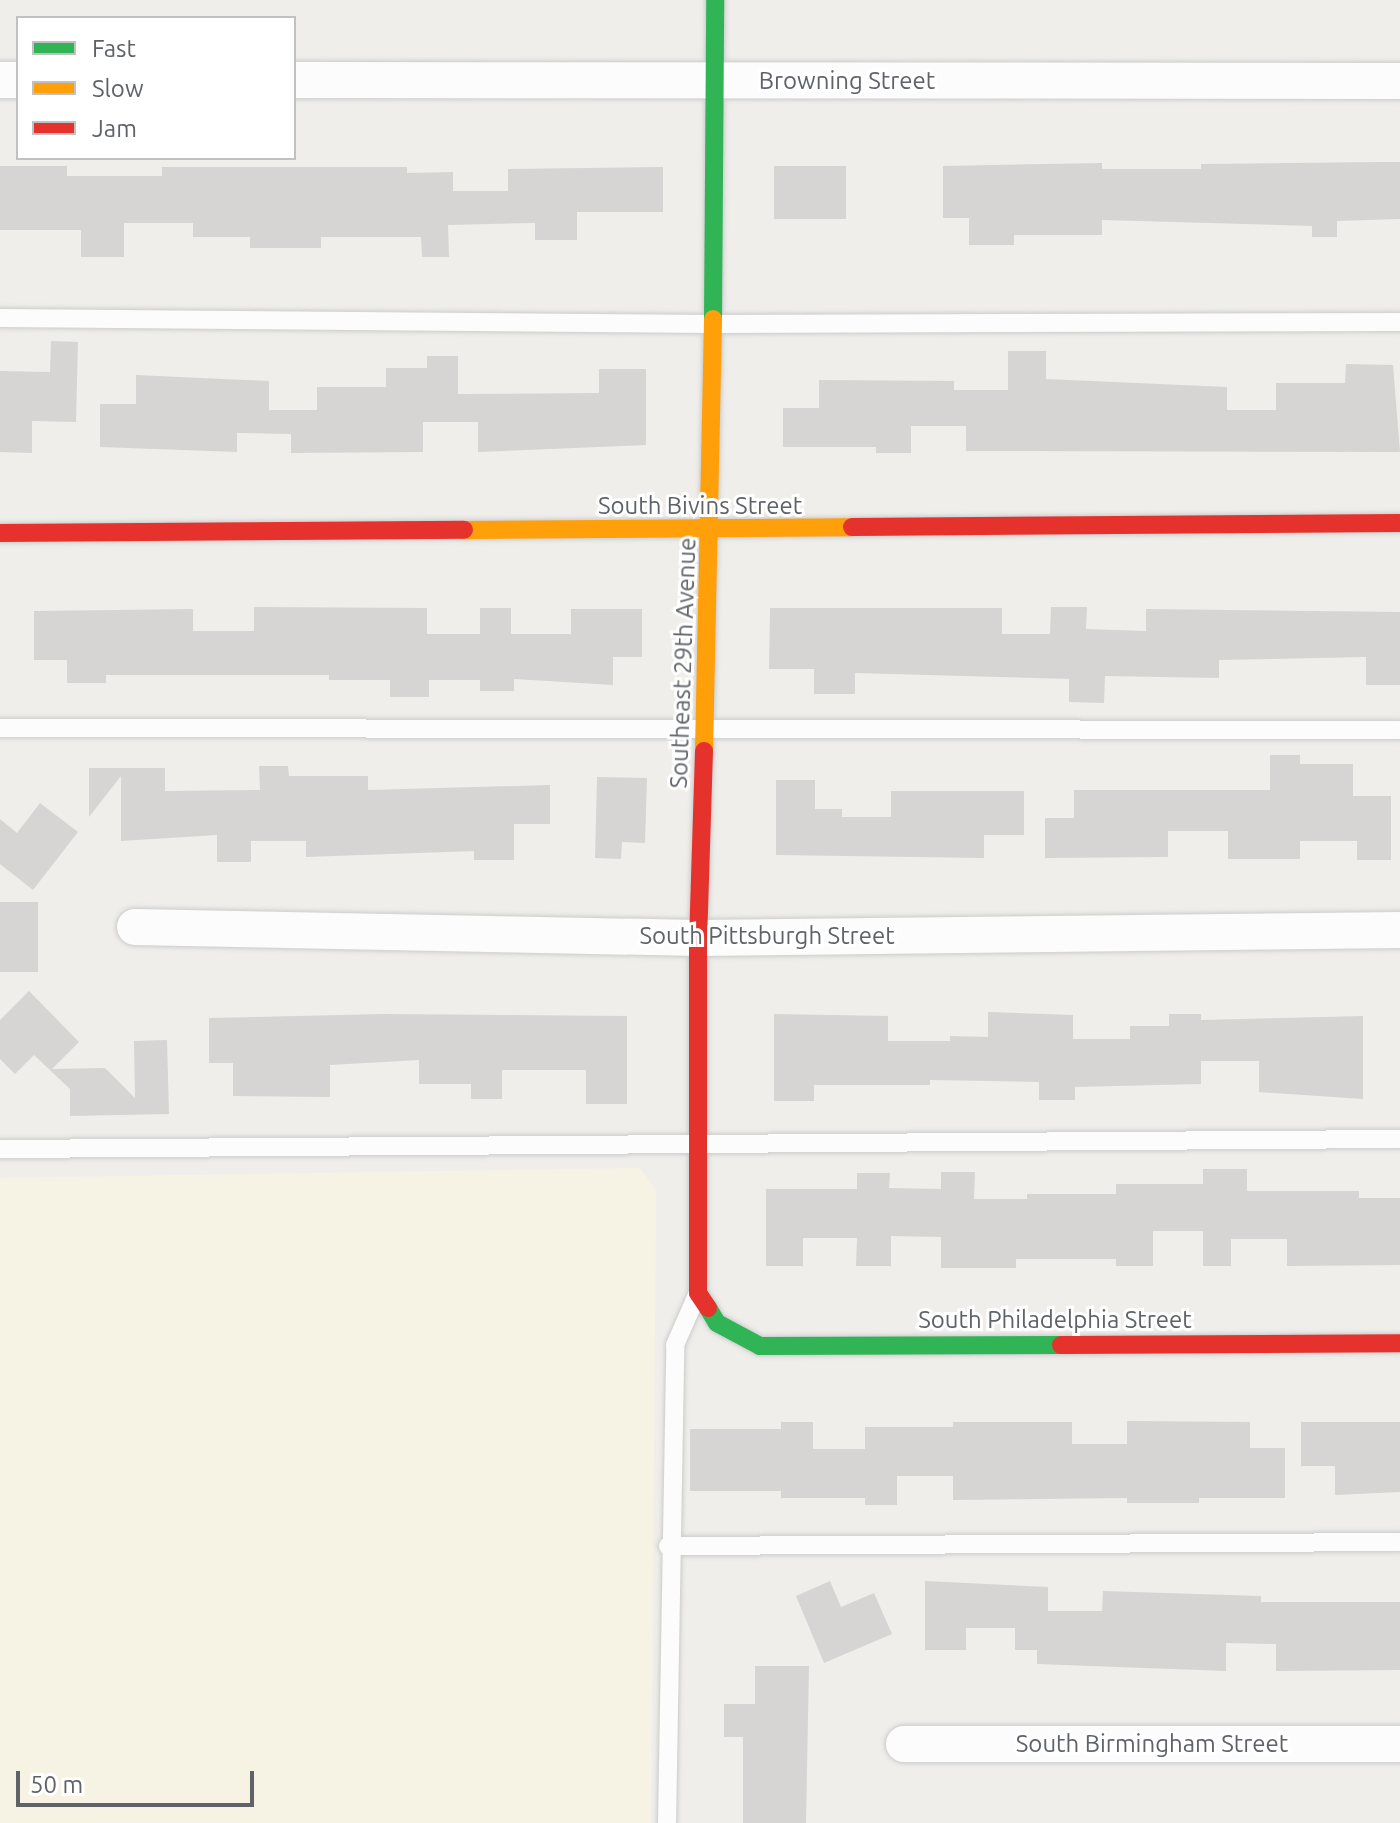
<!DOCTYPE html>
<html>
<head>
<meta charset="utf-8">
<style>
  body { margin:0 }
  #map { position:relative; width:1400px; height:1823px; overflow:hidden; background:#efeeea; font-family:Ubuntu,sans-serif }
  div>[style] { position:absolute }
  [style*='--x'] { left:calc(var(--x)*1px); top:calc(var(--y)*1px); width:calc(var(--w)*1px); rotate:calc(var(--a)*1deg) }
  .commercial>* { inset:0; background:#f7f3e4 }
  .building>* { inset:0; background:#d6d5d3; transform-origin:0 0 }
  .roads { filter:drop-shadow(0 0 2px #cbcccc) drop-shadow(0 0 2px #cbcccc) }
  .lane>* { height:18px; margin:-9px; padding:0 9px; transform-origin:9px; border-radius:9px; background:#fdfcfc }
  .street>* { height:36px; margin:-18px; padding:0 18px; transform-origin:18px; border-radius:18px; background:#fdfcfc }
  .fast>* { height:18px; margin:-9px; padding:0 9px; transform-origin:9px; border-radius:9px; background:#30b455 }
  .slow>* { height:18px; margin:-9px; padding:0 9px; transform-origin:9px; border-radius:9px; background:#ff9f0a }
  .jam>* { height:18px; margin:-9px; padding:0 9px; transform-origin:9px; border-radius:9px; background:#e5322d }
  span { translate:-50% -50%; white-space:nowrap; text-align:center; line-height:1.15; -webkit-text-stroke:6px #fff; paint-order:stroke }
  .street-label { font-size:24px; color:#5f6368 }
  .legend { position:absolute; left:16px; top:16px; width:280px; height:144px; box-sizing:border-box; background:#fff; border:2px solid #bfc1c3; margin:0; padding:10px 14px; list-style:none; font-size:24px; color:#5f6368 }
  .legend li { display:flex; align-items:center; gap:16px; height:40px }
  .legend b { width:40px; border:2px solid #bfc1c3 }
  .scale { position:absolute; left:16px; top:1771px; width:238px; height:36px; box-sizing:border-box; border:4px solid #5f6368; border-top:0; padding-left:10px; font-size:24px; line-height:28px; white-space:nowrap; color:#5f6368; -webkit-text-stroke:6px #fff; paint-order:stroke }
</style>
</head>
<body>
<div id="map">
  <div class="commercial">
    <i style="clip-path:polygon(640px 1168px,656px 1190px,651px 1823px,0 1823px,0 1178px)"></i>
  </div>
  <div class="building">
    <i style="clip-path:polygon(1376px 162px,1400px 162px,1400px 219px,1337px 221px,1337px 237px,1312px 237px,1312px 226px,1102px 220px,1102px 235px,1014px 235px,1014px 245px,969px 245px,969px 218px,943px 218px,943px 166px,1102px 163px,1102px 169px,1201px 169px,1201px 164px)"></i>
    <i style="clip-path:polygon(0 166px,67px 166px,67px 176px,162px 176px,162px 167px,407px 167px,407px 173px,453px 172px,453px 191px,508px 191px,508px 169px,663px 167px,663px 212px,577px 212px,577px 240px,535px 240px,535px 223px,448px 225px,449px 257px,422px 257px,421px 237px,321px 237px,321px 248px,250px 248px,250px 237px,193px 237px,193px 223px,124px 223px,124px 257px,81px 257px,81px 230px,0 230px)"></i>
    <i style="left:774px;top:166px;width:72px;height:53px"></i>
    <i style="clip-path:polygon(51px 341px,78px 342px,76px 422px,32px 421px,32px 453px,0 452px,0 371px,50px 372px)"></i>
    <i style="clip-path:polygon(1008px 351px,1046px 351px,1046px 379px,1227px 387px,1227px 410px,1276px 410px,1276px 383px,1345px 383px,1346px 364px,1393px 365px,1400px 452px,966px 451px,966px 426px,911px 426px,911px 453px,876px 453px,876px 447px,783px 447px,783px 408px,819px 408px,819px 380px,954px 381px,954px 390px,1008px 390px)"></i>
    <i style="clip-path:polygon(427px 356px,458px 356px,458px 394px,599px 393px,599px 369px,646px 369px,646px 445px,478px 452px,478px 422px,423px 422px,423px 452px,291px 453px,291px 434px,237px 433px,237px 452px,100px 447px,100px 404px,136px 404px,136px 375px,269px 381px,269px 410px,317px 410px,317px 387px,386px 387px,386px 368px,427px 368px)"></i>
    <i style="clip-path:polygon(254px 607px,427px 608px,427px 634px,480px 634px,480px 608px,511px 608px,511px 634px,571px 634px,571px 609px,642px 609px,642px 657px,613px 657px,613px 685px,514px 679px,514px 691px,480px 691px,480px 680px,429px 680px,429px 697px,390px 697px,390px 680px,329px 680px,329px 675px,106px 675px,106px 683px,67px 683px,67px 660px,34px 660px,34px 611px,193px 609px,193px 631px,254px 631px)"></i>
    <i style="clip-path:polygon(1051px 607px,1087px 607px,1086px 629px,1146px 631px,1146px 609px,1400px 612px,1400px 685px,1366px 685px,1366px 657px,1219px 660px,1219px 678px,1105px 676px,1104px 703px,1069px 702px,1069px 679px,855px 673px,855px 694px,814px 694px,814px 669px,769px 669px,770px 608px,1002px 608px,1002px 634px,1050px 634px)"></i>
    <i style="clip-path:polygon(1270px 755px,1300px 755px,1300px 764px,1353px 764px,1353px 796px,1391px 796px,1391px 860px,1357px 860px,1357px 841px,1300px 841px,1300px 859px,1228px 859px,1228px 831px,1168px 831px,1168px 857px,1045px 858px,1045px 818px,1074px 818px,1074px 790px,1270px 790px)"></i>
    <i style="clip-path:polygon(259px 766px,288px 766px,289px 776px,368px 776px,368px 790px,550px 785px,550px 824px,514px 824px,514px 860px,474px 860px,474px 851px,306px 857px,306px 841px,251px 841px,251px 862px,217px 862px,217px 835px,121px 841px,121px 776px,89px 817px,89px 768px,165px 768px,165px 791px,260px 790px)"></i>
    <i style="clip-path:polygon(597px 777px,647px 778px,645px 843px,622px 842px,621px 859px,595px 858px)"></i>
    <i style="clip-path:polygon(776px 780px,815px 780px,815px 809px,842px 809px,842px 817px,891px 817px,891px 791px,1024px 791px,1024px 835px,984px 835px,984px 858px,776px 855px)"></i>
    <i style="clip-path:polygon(40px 803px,78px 832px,33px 890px,0 864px,0 819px,17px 833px)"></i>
    <i style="left:0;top:902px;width:38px;height:70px"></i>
    <i style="clip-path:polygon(29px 991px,79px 1042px,52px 1069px,105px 1068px,135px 1098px,134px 1041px,167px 1040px,169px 1114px,70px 1116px,70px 1089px,34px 1055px,15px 1074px,0 1059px,0 1020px)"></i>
    <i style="clip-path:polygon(988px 1012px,1073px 1015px,1073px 1039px,1130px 1039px,1130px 1026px,1169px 1026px,1169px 1014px,1201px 1014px,1201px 1020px,1363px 1016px,1363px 1099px,1259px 1092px,1259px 1061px,1201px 1061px,1201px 1084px,1075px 1087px,1075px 1100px,1039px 1100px,1039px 1082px,930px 1080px,930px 1085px,814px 1085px,814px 1101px,774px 1101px,774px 1014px,888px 1016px,888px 1041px,950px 1041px,950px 1036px,988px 1037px)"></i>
    <i style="clip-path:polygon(383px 1014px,627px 1016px,627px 1104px,586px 1104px,586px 1070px,502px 1070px,502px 1099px,471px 1099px,471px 1084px,419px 1084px,419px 1060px,330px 1065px,330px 1097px,233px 1096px,233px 1063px,209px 1063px,209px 1018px)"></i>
    <i style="clip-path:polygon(1203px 1169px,1247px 1169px,1247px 1191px,1359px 1191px,1359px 1198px,1400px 1198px,1400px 1265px,1287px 1266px,1287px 1239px,1231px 1239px,1231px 1266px,1203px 1266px,1203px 1231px,1153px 1231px,1153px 1266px,1116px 1266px,1116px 1259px,1016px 1259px,1016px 1268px,941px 1268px,941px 1237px,891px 1236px,891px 1266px,856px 1266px,857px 1238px,803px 1238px,803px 1266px,766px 1266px,766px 1189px,857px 1189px,857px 1173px,890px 1173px,889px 1188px,941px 1189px,941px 1172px,975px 1172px,974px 1199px,1027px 1199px,1027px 1194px,1116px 1194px,1116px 1184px,1203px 1184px)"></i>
    <i style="clip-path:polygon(1127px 1421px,1250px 1422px,1250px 1448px,1285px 1448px,1285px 1498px,1199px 1498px,1199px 1503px,1127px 1503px,1127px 1498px,953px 1500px,953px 1476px,897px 1476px,897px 1505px,865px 1505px,865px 1498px,781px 1498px,781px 1491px,690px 1491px,690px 1429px,781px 1429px,781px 1422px,813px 1422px,813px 1449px,865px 1449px,865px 1427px,953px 1427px,953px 1422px,1072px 1422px,1072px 1444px,1127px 1444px)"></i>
    <i style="clip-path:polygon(1301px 1422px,1400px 1422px,1400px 1492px,1335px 1495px,1335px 1466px,1301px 1466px)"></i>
    <i style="clip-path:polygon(830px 1581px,841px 1607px,874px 1593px,892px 1634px,824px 1663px,796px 1596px)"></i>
    <i style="clip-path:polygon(925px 1581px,1048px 1587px,1048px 1611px,1102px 1611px,1103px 1591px,1261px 1596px,1261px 1602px,1400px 1602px,1400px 1670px,1276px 1671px,1276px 1644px,1226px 1643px,1226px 1671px,1037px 1664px,1037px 1650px,1015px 1650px,1015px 1628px,966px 1628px,966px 1650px,925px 1650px)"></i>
    <i style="clip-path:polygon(755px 1666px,809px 1666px,806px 1823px,743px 1823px,743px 1737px,724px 1737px,724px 1704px,755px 1704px)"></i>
  </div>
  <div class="roads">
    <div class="lane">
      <i style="--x:0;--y:318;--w:713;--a:0.48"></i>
      <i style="--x:713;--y:324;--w:687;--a:-0.17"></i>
      <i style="--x:0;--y:728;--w:1400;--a:0.08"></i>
      <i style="--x:0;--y:1149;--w:1400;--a:-0.41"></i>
      <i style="--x:668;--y:1546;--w:732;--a:-0.31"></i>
      <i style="--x:667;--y:1823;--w:478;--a:-89"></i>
      <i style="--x:675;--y:1345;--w:55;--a:-66.3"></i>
    </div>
    <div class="street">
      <i style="--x:0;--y:80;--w:18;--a:0"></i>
      <i style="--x:294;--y:80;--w:1106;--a:0.05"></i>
      <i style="--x:135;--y:927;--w:563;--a:1.12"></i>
      <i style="--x:698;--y:938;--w:702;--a:-0.65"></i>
      <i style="--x:904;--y:1744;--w:496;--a:0"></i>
    </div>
    <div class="fast">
      <i style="--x:713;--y:319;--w:319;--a:-89.6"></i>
      <i style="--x:708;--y:1308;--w:17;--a:59"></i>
      <i style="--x:717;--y:1323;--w:49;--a:28.1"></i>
      <i style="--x:760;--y:1346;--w:301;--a:-0.2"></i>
    </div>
    <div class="slow">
      <i style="--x:464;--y:530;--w:388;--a:-0.4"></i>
      <i style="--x:704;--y:751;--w:432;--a:-88.8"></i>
    </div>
    <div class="jam">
      <i style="--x:852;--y:527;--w:548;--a:-0.42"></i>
      <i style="--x:0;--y:533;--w:464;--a:-0.4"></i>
      <i style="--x:704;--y:751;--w:187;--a:91.8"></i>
      <i style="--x:698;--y:938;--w:355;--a:90"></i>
      <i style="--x:698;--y:1293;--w:18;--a:56"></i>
      <i style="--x:1061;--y:1345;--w:339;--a:-0.3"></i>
    </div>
  </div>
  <div class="street-label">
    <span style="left:847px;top:81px">Browning Street</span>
    <span style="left:700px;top:506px">South Bivins Street</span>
    <span style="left:683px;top:663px;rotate:-88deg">Southeast 29th Avenue</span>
    <span style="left:767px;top:936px">South Pittsburgh Street</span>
    <span style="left:1055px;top:1320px">South Philadelphia Street</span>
    <span style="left:1152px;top:1744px">South Birmingham Street</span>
  </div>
  <ul class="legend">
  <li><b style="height:10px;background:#30b455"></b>Fast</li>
  <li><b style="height:10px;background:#ff9f0a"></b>Slow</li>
  <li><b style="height:10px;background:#e5322d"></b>Jam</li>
  </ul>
  <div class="scale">50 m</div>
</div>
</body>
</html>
